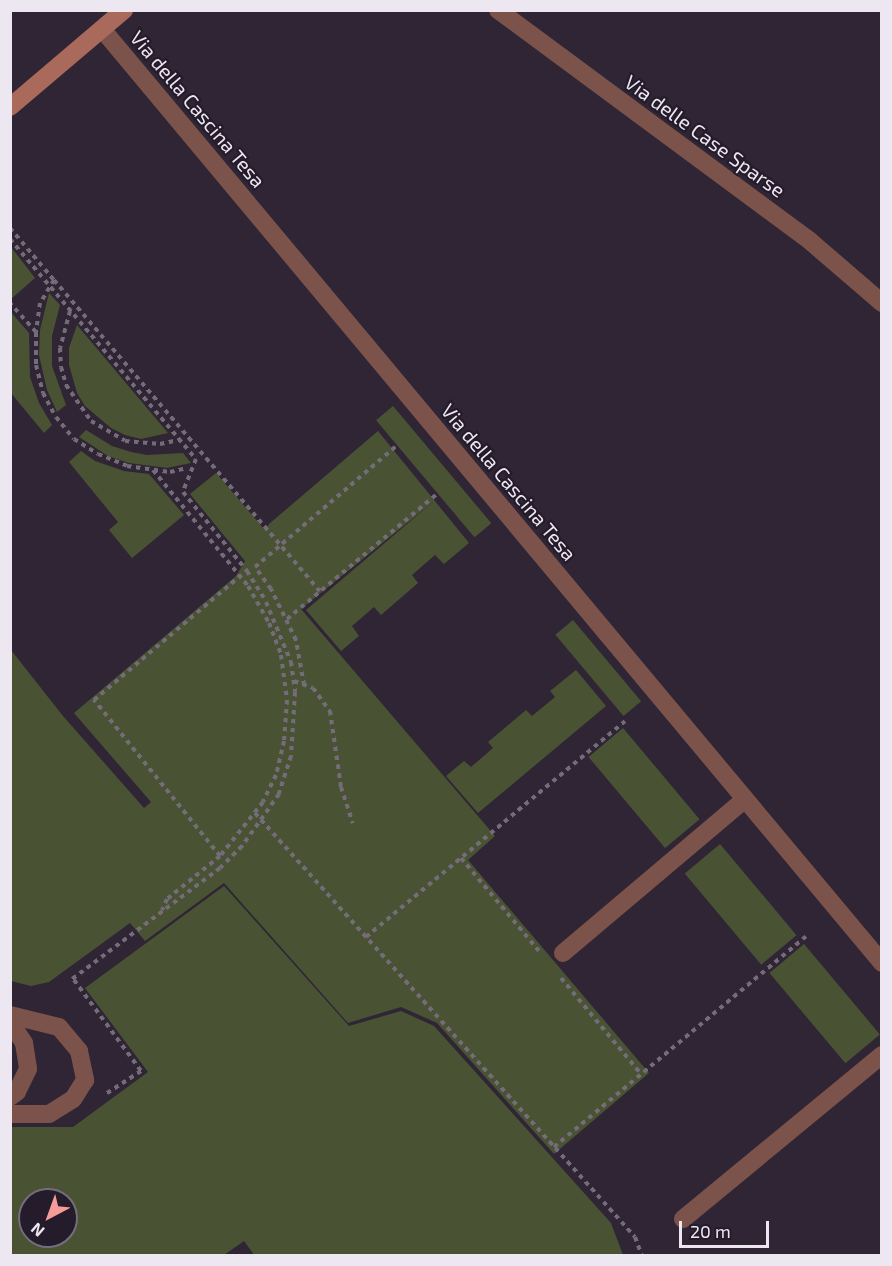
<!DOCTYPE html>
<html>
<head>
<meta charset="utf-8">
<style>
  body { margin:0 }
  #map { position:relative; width:892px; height:1266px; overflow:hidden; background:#2f2535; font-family:"Exo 2",sans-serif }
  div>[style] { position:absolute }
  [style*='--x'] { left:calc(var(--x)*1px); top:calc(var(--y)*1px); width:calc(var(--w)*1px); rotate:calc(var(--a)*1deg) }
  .green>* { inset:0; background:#495334; transform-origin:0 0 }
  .path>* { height:4px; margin-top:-2px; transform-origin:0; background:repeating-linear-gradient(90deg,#756c7a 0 4.5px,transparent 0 9px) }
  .street>* { height:18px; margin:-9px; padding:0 9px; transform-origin:9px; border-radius:9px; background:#7c534a }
  .secondary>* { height:18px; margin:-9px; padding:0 9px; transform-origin:9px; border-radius:9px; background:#aa6a5b }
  span { translate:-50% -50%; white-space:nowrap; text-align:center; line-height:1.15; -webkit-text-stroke:4.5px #251c2b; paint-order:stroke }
  .street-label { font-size:20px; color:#ede7f2 }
  .frame { position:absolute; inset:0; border:12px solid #ede7f2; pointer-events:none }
  .north { position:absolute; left:18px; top:1188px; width:60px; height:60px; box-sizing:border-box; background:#251c2b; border:2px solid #756d7b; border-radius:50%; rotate:221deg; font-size:16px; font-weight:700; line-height:24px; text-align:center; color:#ede7f2 }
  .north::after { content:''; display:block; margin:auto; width:21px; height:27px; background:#f59b9a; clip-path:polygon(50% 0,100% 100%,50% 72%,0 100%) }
  .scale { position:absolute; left:679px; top:1221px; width:90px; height:27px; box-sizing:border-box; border:3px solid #ede7f2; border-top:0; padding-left:8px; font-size:18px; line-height:21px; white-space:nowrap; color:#ede7f2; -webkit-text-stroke:4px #251c2b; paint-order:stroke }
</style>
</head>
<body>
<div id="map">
  <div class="green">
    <i style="clip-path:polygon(11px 247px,35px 278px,11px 299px,10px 299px)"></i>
    <i style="clip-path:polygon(49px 293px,60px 305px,52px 336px,52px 366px,66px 405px,57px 412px,47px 390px,39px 355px,40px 330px)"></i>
    <i style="clip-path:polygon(10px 311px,29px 333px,30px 377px,39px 403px,52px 425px,44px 433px,11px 393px)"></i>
    <i style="clip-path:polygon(77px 325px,168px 433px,141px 439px,125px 435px,111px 428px,85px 406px,77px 393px,69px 365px,69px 348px)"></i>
    <i style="left:393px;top:406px;width:153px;height:22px;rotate:50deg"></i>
    <i style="clip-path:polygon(86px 430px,112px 446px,131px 452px,147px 455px,183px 453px,191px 463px,167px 468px,129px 463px,108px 456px,79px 437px)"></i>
    <i style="clip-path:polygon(378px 431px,469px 543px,444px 564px,435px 555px,412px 575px,418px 583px,381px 615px,374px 607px,352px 626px,359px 636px,341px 651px,306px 610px,433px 502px,301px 609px,495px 836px,468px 860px,649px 1073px,554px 1154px,437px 1023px,401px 1007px,348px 1023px,224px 883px,145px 941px,130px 923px,49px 982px,31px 986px,11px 981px,11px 650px,63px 716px,144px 808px,151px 802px,74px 713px,236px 576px,245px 561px,190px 494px,216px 473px,265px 530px,269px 524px)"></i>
    <i style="clip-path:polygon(81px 451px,95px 461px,124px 471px,149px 474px,184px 515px,132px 558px,109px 530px,118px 522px,69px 462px)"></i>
    <i style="left:573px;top:620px;width:106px;height:23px;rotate:50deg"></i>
    <i style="clip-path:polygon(576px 670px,606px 706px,478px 813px,446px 776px,464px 761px,471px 767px,493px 748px,488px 742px,526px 710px,532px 716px,555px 697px,550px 691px)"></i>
    <i style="left:623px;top:728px;width:119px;height:45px;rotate:50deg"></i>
    <i style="left:720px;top:844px;width:119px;height:46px;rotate:50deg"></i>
    <i style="clip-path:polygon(evenodd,224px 886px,349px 1026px,401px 1011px,434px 1026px,611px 1223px,623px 1255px,255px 1256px,244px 1241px,224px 1255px,11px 1255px,11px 1127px,73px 1127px,148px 1072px,85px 988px,224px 886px,30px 1200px,66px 1200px,66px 1236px,30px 1236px,30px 1200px)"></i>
    <i style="left:804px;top:944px;width:118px;height:45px;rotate:50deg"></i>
  </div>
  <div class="path">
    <i style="--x:10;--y:228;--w:68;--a:49.8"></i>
    <i style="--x:54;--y:280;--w:27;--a:121"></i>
    <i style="--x:40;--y:303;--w:29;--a:98"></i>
    <i style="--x:36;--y:332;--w:39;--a:-132"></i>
    <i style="--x:10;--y:239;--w:288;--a:49.8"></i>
    <i style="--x:196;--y:459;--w:35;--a:112"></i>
    <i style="--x:183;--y:492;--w:102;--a:51"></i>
    <i style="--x:247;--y:571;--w:36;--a:58"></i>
    <i style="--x:266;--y:602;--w:65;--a:67.4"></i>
    <i style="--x:291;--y:662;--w:30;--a:82"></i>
    <i style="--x:295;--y:692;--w:64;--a:93.6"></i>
    <i style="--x:291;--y:756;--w:40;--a:108"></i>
    <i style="--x:279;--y:794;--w:64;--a:125.4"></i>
    <i style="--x:242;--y:846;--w:31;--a:135"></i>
    <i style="--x:220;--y:868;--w:185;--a:143.1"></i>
    <i style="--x:54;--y:280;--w:409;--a:49.5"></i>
    <i style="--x:70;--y:311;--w:38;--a:105"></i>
    <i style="--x:60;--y:348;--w:19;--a:87"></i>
    <i style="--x:61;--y:367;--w:19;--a:74"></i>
    <i style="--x:66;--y:385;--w:44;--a:55.2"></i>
    <i style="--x:91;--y:421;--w:39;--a:30"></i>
    <i style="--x:125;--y:441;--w:35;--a:5"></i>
    <i style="--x:160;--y:444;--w:19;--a:-12"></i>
    <i style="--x:36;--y:332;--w:33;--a:90"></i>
    <i style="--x:36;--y:365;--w:29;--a:76"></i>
    <i style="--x:43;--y:393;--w:27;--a:62"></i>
    <i style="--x:56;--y:417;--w:28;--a:51"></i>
    <i style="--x:74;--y:439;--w:28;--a:32"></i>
    <i style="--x:98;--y:454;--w:31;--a:22"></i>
    <i style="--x:127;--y:466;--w:43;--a:7.9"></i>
    <i style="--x:170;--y:472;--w:17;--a:-13"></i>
    <i style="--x:153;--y:470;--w:150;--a:50.7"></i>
    <i style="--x:248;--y:586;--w:43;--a:60.4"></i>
    <i style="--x:269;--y:623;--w:34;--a:69"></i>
    <i style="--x:281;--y:655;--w:45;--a:82.4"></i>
    <i style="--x:287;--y:700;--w:41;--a:94.2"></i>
    <i style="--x:284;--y:741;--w:35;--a:103"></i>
    <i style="--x:276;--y:775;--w:30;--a:116"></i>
    <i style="--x:263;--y:802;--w:69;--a:128.5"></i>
    <i style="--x:220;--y:856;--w:68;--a:140.9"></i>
    <i style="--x:167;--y:899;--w:12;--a:114"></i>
    <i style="--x:287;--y:619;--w:194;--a:-39.8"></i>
    <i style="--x:294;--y:681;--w:20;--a:20"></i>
    <i style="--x:313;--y:688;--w:29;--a:54"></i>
    <i style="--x:330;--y:711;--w:77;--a:81.8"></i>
    <i style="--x:341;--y:787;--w:38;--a:72"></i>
    <i style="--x:304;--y:685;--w:46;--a:-100.1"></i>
    <i style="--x:296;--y:640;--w:57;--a:-116.1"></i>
    <i style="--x:271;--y:589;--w:27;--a:-126"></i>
    <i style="--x:255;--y:567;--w:186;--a:-40.6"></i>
    <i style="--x:255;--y:813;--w:569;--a:48.13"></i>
    <i style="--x:635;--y:1237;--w:20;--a:70"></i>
    <i style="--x:220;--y:856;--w:201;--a:-128.9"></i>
    <i style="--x:94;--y:700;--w:192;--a:-40.3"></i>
    <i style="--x:461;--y:858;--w:121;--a:50"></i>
    <i style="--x:366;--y:937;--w:337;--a:-39.8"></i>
    <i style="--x:561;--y:978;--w:125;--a:50.2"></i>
    <i style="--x:74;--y:980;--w:113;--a:53.6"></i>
    <i style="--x:141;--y:1071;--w:44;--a:147"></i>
    <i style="--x:554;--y:1147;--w:329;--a:-39.9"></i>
  </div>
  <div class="street">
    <i style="--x:498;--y:10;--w:388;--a:36.5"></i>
    <i style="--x:810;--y:241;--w:95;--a:40.7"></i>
    <i style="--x:102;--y:29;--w:1217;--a:50.13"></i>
    <i style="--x:563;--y:953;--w:238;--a:-40.2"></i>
    <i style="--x:10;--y:1015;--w:50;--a:13.8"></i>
    <i style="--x:59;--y:1027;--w:31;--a:50"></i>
    <i style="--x:79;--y:1051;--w:30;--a:78"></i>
    <i style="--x:85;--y:1080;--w:22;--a:122"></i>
    <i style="--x:73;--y:1099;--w:28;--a:148"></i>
    <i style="--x:49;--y:1114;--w:39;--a:180"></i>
    <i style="--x:10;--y:1022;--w:25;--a:56"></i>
    <i style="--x:24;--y:1043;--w:26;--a:81"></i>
    <i style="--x:28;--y:1069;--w:25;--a:116"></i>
    <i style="--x:17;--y:1092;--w:9;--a:144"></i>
    <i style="--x:683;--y:1219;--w:258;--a:-39.5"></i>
  </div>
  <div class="secondary">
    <i style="--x:10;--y:107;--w:150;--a:-40.4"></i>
  </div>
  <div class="street-label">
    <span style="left:198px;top:109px;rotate:50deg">Via della Cascina Tesa</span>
    <span style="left:705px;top:136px;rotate:36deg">Via delle Case Sparse</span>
    <span style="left:509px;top:482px;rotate:50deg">Via della Cascina Tesa</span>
  </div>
  <div class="frame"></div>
  <div class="north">N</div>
  <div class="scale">20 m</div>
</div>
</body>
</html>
